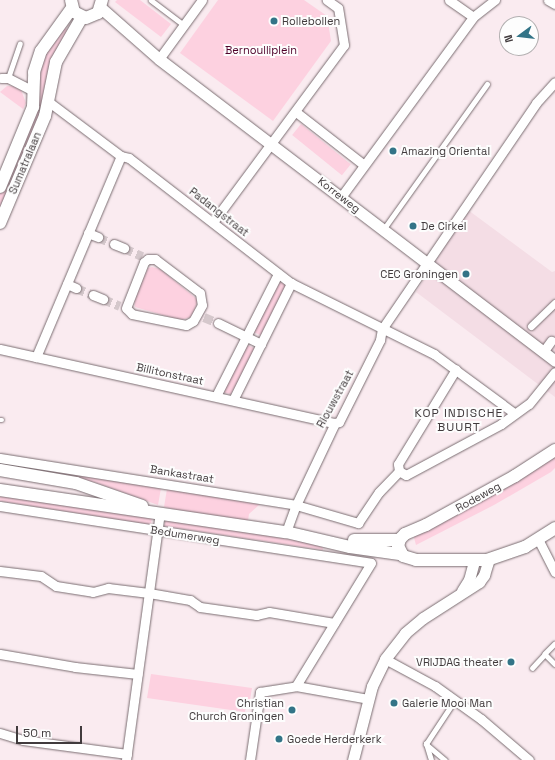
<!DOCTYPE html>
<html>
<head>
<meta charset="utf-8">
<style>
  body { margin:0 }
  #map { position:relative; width:555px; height:760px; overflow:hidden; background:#faebf0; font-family:"Space Grotesk",sans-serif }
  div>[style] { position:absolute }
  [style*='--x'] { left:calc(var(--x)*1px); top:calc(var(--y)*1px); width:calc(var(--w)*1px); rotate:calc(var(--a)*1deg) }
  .built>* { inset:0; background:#f4dde5 }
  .green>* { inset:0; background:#fdd1e0; transform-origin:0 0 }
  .minor-tunnel>* { height:9px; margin-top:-4.5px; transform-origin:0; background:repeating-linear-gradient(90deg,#d5c8cc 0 9px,transparent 0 13.5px) }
  .roads { filter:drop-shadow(0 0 1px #7a6d71) drop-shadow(0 0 1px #7a6d71) }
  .service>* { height:4.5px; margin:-2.25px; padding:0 2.25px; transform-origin:2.25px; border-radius:2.25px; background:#fff }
  .pedestrian>* { height:7px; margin:-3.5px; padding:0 3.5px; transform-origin:3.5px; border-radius:3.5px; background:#fff }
  .minor>* { height:9px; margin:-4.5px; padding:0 4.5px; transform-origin:4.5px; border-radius:4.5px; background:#fff }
  .tertiary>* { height:11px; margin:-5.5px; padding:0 5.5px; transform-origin:5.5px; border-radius:5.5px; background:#fff }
  .secondary>* { height:12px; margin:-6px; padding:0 6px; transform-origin:6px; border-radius:6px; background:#fff }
  .dots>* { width:11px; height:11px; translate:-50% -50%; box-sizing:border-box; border:2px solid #fdfdfd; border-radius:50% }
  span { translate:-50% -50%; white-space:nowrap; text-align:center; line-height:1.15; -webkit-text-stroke:4px #fdfdfd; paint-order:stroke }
  .poi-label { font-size:11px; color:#413b3d }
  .left { translate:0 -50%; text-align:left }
  .right { translate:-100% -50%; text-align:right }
  .park-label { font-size:11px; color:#4f032b }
  .street-label { font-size:11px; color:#413b3d }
  .neighbourhood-label { font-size:12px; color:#413b3d; letter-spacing:1px }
  .north { position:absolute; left:499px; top:16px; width:40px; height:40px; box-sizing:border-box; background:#fdfdfd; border:1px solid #b2afb0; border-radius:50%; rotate:255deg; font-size:11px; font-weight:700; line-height:16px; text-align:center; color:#413b3d }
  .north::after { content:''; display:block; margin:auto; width:14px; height:18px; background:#337487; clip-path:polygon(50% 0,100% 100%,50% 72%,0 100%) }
  .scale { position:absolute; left:16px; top:726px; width:66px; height:18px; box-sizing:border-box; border:2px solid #413b3d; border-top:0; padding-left:5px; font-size:12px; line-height:14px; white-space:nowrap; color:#413b3d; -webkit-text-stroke:3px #fdfdfd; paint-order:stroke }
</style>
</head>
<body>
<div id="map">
  <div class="built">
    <i style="clip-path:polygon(468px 210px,552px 272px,555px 271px,555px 397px,416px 292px)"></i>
  </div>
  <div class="green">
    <i style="clip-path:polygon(117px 0,140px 0,171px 24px,161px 37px,115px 2px)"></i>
    <i style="clip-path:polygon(218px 0,304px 0,327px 16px,331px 41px,273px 121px,180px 53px)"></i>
    <i style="clip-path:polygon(63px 27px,68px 30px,54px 56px,46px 102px,0 211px,0 194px,34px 113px,41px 60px)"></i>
    <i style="clip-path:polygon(7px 86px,16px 86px,21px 90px,26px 103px,23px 109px,0 92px)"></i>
    <i style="left:301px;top:124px;width:64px;height:14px;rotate:39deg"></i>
    <i style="clip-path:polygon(152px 267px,160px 269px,198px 300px,192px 317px,180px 320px,135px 307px,134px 300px,148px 268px)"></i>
    <i style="clip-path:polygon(278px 281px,285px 284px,286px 288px,262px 336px,251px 331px)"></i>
    <i style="clip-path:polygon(245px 344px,256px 349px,231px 394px,225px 393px,223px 390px)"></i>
    <i style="clip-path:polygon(555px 453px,555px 468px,551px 472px,494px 505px,416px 545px,413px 534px)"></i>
    <i style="clip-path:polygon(17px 465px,161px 488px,158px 505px,94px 482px,17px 467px)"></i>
    <i style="clip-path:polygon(167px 489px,260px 504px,249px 514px,248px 521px,187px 512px,164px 507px)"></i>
    <i style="left:0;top:493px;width:154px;height:8px;rotate:9deg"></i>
    <i style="clip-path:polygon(166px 518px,322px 545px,323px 550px,164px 526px)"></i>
    <i style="clip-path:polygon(151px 674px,252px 688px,250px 700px,247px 699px,245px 712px,147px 698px)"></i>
  </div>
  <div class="minor-tunnel">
    <i style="--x:98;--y:237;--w:17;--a:24"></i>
    <i style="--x:124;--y:248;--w:20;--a:24"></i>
    <i style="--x:76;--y:288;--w:18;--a:22"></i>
    <i style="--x:103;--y:299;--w:18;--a:22"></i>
    <i style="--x:204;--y:317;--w:15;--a:23"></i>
  </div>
  <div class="roads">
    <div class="service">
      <i style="--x:151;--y:0;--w:41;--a:37.1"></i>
      <i style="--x:8;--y:78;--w:36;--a:-71"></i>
      <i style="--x:383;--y:230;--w:179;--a:-54.5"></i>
      <i style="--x:0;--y:420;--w:2;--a:0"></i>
      <i style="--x:555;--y:644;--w:14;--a:135"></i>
      <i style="--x:545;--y:654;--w:14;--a:45"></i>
      <i style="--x:532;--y:668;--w:19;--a:-47"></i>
      <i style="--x:426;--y:744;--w:25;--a:40"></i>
      <i style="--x:431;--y:760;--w:17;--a:-107"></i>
      <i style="--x:426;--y:744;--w:53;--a:-56.6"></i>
    </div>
    <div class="pedestrian">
      <i style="--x:531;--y:326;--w:33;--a:-44"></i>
    </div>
    <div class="minor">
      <i style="--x:449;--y:0;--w:29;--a:35"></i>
      <i style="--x:548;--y:0;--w:8;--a:30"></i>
      <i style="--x:159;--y:59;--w:73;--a:-53.9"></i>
      <i style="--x:1;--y:78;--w:7;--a:0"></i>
      <i style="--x:8;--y:78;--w:29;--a:27"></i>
      <i style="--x:49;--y:102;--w:90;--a:36.9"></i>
      <i style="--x:121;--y:156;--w:8;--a:14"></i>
      <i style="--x:129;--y:158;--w:205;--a:37.7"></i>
      <i style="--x:291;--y:283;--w:160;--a:26.4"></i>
      <i style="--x:434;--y:354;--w:99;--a:36.4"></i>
      <i style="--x:296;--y:112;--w:86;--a:37.9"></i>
      <i style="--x:341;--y:197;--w:223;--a:-53.7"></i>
      <i style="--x:473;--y:17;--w:28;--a:-38"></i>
      <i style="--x:213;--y:222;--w:220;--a:-53.5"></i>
      <i style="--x:344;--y:45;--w:37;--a:-99"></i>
      <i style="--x:338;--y:8;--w:14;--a:-144"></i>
      <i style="--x:88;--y:233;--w:11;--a:22"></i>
      <i style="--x:114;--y:244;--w:11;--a:22"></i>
      <i style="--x:148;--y:259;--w:7;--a:0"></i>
      <i style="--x:155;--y:259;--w:56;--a:37.1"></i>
      <i style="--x:200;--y:293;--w:12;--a:81"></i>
      <i style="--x:202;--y:305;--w:18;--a:119"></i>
      <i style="--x:193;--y:321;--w:8;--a:150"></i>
      <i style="--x:186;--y:325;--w:55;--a:-168.5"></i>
      <i style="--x:132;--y:314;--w:8;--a:-135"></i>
      <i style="--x:126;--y:308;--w:49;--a:-68.6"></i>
      <i style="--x:144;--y:262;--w:5;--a:-37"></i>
      <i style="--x:67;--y:284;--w:10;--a:24"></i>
      <i style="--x:93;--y:295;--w:11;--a:22"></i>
      <i style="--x:218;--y:323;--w:48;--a:26"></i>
      <i style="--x:0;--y:349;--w:343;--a:12.5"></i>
      <i style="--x:543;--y:352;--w:14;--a:-54"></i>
      <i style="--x:36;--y:357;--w:218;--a:-67.1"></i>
      <i style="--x:216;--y:396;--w:137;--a:-63.1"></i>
      <i style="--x:233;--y:400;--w:131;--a:-63.6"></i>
      <i style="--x:0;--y:458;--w:300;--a:9"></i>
      <i style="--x:296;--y:505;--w:65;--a:16.2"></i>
      <i style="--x:358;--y:523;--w:37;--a:-56"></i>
      <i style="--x:379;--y:492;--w:29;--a:-46"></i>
      <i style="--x:399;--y:471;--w:8;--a:30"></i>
      <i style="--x:406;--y:475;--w:108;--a:-28.2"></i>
      <i style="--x:501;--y:424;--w:34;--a:-36"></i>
      <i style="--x:529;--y:404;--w:41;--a:-50.9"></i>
      <i style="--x:399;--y:471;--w:7;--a:-98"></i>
      <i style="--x:398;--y:464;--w:111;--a:-58.6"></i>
      <i style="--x:0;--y:506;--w:375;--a:8.7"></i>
      <i style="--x:371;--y:563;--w:144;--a:121.4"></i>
      <i style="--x:286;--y:532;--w:29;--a:-70"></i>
      <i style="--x:296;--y:505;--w:91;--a:-64.6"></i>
      <i style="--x:335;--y:423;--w:4;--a:-14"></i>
      <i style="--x:339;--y:422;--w:92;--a:-63.4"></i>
      <i style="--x:380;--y:340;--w:11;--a:-80"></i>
      <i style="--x:382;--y:329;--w:273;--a:-55.7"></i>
      <i style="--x:536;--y:103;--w:28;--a:-48"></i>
      <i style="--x:538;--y:539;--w:37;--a:63"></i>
      <i style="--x:0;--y:571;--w:41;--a:7"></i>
      <i style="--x:41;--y:576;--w:18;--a:34"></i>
      <i style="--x:56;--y:586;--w:37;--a:9"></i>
      <i style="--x:93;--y:592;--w:16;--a:-15"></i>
      <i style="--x:108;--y:588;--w:41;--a:7"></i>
      <i style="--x:149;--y:593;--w:42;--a:9.7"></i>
      <i style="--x:190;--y:600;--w:12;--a:35"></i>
      <i style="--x:200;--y:607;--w:57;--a:8.1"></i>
      <i style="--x:256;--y:615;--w:13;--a:-13"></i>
      <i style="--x:269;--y:612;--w:66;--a:9.6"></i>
      <i style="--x:0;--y:654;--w:76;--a:9.8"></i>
      <i style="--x:75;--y:667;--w:63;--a:6.3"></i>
      <i style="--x:385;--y:659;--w:57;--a:28.4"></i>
      <i style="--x:435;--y:686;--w:57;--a:35.7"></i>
      <i style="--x:481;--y:719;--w:63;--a:40.5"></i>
      <i style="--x:0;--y:733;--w:24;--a:17"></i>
      <i style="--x:23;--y:740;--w:105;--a:7.7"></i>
      <i style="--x:126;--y:760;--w:250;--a:-82.2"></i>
      <i style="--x:250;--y:760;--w:69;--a:-81.6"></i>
      <i style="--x:260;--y:692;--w:36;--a:-9"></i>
      <i style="--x:296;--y:686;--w:73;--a:10.2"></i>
    </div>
    <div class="tertiary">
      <i style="--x:101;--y:8;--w:77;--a:41.3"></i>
      <i style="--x:159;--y:59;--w:498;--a:37.3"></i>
      <i style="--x:462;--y:591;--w:13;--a:-58"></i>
      <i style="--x:469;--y:580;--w:20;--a:-75"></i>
      <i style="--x:353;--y:760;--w:76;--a:-75.6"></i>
      <i style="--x:372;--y:686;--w:30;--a:-64"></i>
      <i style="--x:385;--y:659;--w:33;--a:-52"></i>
      <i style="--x:405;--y:633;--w:23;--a:-40"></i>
      <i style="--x:423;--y:618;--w:67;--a:-32.7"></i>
      <i style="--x:479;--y:582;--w:9;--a:-54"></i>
      <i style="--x:484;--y:575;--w:17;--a:-73"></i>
    </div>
    <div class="secondary">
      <i style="--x:71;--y:0;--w:12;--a:76"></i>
      <i style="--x:74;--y:12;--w:13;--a:27"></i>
      <i style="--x:86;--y:18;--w:13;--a:-23"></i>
      <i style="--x:98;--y:13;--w:14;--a:-73"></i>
      <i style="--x:0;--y:187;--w:87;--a:-67.6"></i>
      <i style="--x:33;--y:107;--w:35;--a:-88"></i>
      <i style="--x:34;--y:72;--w:22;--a:-72"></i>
      <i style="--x:41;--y:51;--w:53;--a:-54.2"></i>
      <i style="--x:0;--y:223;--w:116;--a:-67.2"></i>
      <i style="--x:45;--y:116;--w:55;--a:-78.5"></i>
      <i style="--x:56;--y:62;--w:52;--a:-60"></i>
      <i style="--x:555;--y:450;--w:48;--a:147"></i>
      <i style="--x:515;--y:476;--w:102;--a:151.2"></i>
      <i style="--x:426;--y:525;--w:23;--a:157"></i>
      <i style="--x:405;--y:534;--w:7;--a:135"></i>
      <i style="--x:400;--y:539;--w:7;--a:106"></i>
      <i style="--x:398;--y:546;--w:11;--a:63"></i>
      <i style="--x:403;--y:556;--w:14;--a:17"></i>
      <i style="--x:416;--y:560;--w:71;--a:0"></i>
      <i style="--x:487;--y:560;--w:40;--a:-18.9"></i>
      <i style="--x:525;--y:547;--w:36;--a:-32"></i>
      <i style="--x:0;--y:470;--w:77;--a:9.7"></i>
      <i style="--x:76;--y:483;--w:70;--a:19.2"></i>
      <i style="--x:0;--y:490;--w:289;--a:8.4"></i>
      <i style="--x:286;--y:532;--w:66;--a:13.2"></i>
      <i style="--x:350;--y:547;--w:50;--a:8"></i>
      <i style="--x:354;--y:540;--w:45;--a:0"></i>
    </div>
  </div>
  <div class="dots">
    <i style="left:274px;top:21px;background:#337487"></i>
    <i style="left:393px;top:151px;background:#337487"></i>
    <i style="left:413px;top:226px;background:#337487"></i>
    <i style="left:466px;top:274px;background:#337487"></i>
    <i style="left:511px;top:662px;background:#337487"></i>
    <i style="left:394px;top:703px;background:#337487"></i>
    <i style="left:292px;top:710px;background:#337487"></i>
    <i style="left:279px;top:739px;background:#337487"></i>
  </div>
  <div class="poi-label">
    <span class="left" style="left:282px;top:21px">Rollebollen</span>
    <span class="left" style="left:401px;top:151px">Amazing Oriental</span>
    <span class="left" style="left:421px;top:226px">De Cirkel</span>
    <span class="right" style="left:458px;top:274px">CEC Groningen</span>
    <span class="right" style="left:503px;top:662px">VRIJDAG theater</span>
    <span class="left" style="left:402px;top:703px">Galerie Mooi Man</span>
    <span class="right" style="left:284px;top:710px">Christian<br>Church Groningen</span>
    <span class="left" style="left:287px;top:739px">Goede Herderkerk</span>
  </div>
  <div class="park-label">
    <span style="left:261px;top:50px">Bernoulliplein</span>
  </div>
  <div class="street-label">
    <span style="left:25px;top:163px;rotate:-67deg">Sumatralaan</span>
    <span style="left:339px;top:195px;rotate:38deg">Korreweg</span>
    <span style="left:219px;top:212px;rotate:38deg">Padangstraat</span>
    <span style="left:170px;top:374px;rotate:12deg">Billitonstraat</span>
    <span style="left:335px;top:399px;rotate:-61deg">Riouwstraat</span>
    <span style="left:182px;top:474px;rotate:9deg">Bankastraat</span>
    <span style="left:478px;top:497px;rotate:-29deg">Rodeweg</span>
    <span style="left:185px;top:535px;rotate:9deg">Bedumerweg</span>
  </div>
  <div class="neighbourhood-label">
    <span style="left:459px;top:421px">KOP INDISCHE<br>BUURT</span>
  </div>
  <div class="north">N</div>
  <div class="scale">50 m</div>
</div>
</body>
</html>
